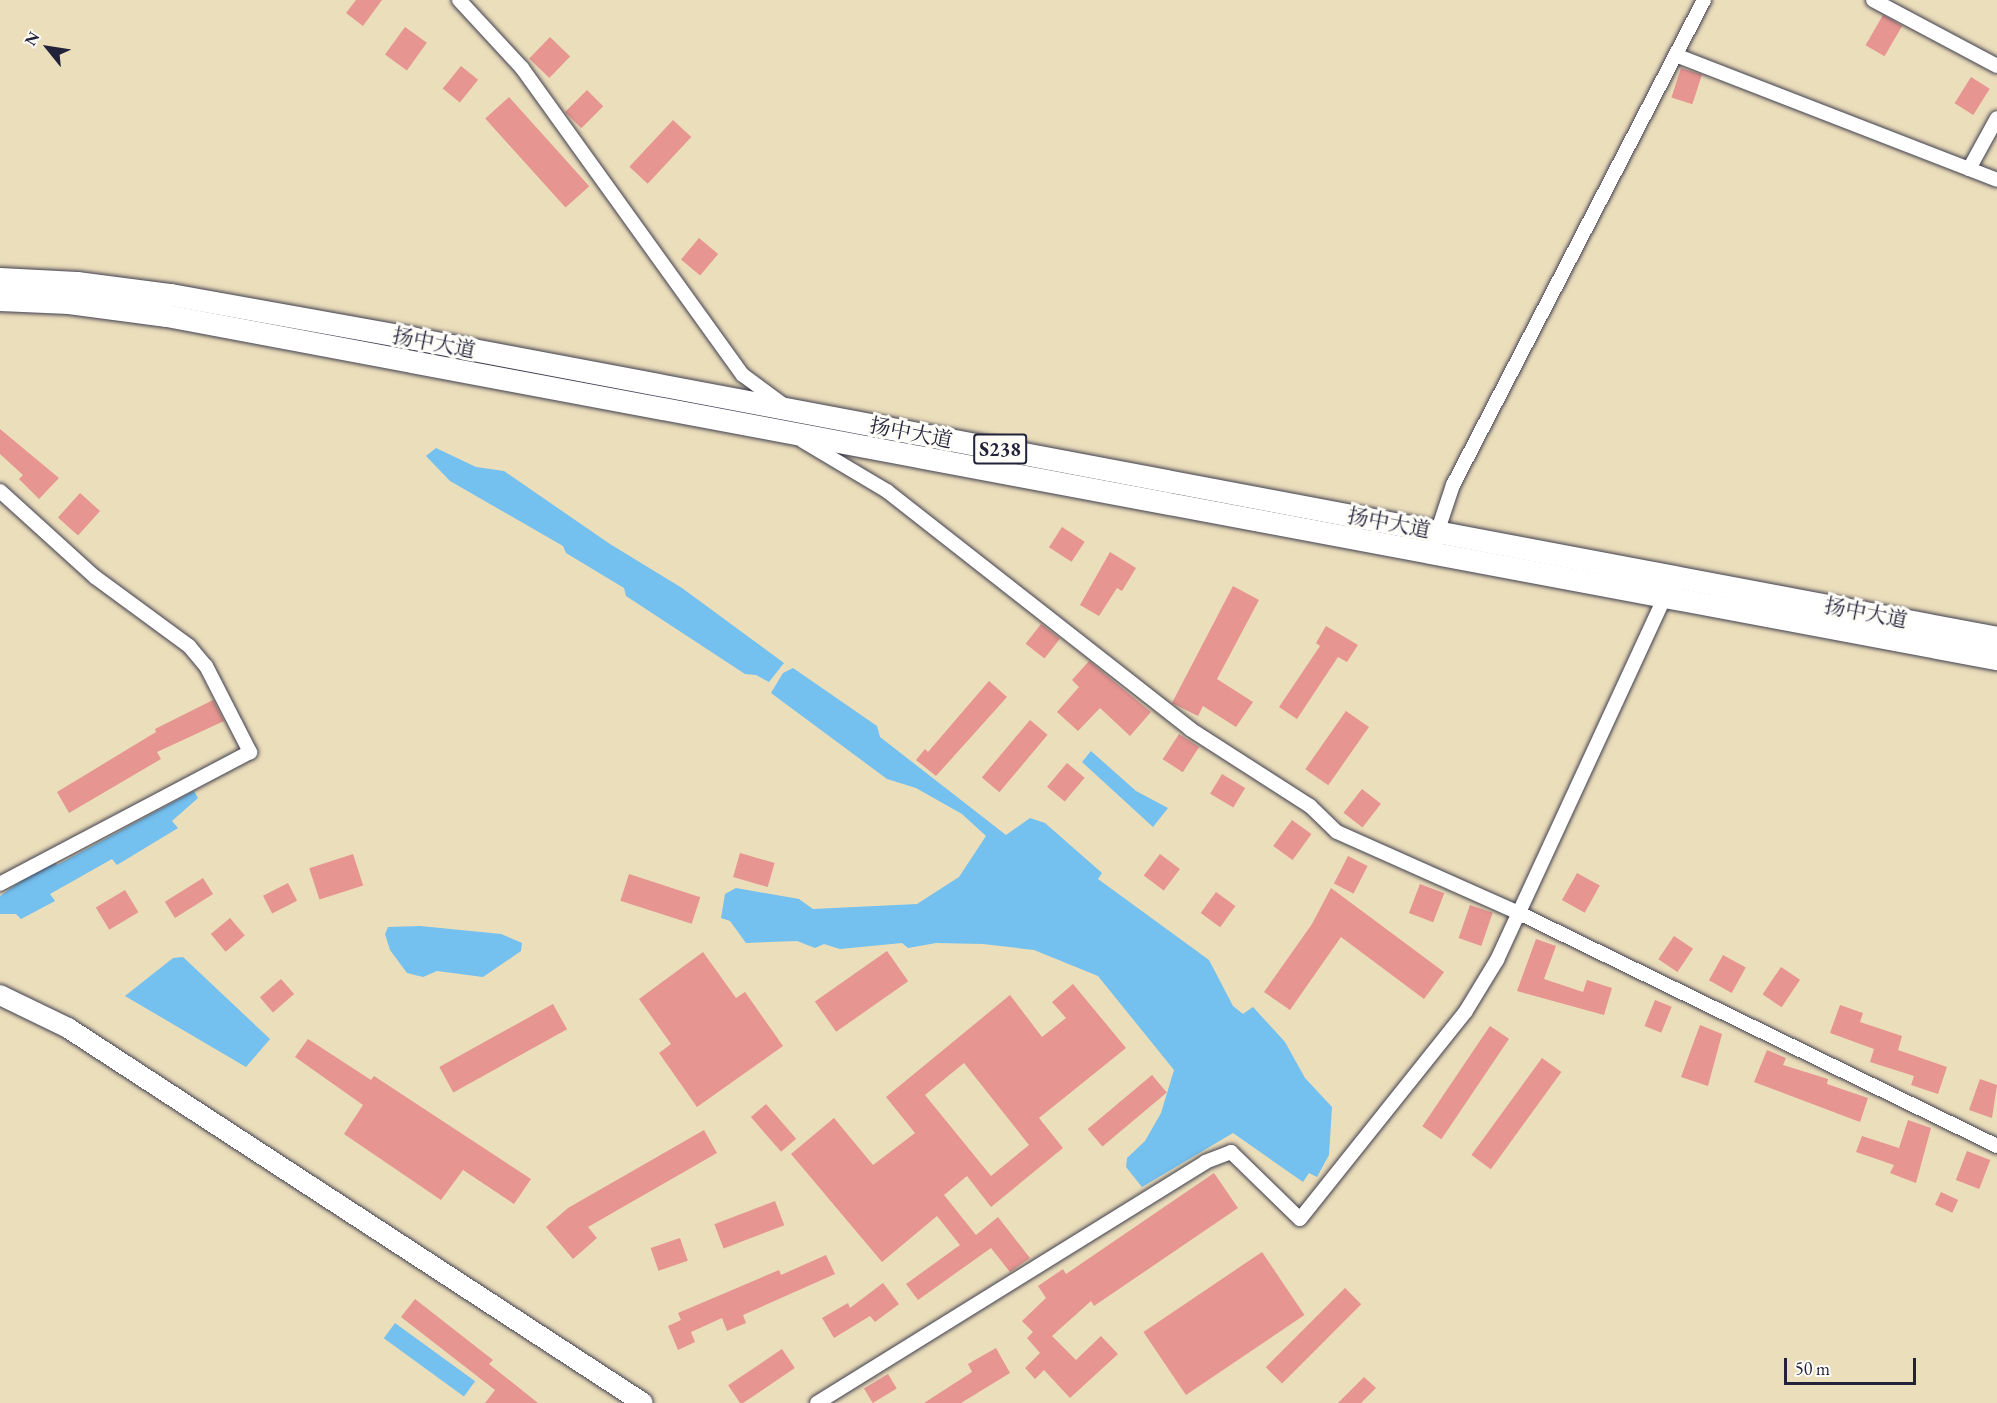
<!DOCTYPE html>
<html>
<head>
<meta charset="utf-8">
<style>
  body { margin:0 }
  #map { position:relative; width:1997px; height:1403px; overflow:hidden; background:#ebdebb; font-family:"EB Garamond","Noto Serif SC",serif }
  div>[style] { position:absolute }
  [style*='--x'] { left:calc(var(--x)*1px); top:calc(var(--y)*1px); width:calc(var(--w)*1px); rotate:calc(var(--a)*1deg) }
  .water>* { inset:0; background:#74c0ee; transform-origin:0 0 }
  .building>* { inset:0; background:#e69591; transform-origin:0 0 }
  .roads { filter:drop-shadow(0 0 2px #403e4e) drop-shadow(0 0 2px #403e4e) }
  .street>* { height:14px; margin:-7px; padding:0 7px; transform-origin:7px; border-radius:7px; background:#fff }
  .secondary>* { height:20px; margin:-10px; padding:0 10px; transform-origin:10px; border-radius:10px; background:#fff }
  .primary>* { height:22px; margin:-11px; padding:0 11px; transform-origin:11px; border-radius:11px; background:#fff }
  span { translate:-50% -50%; white-space:nowrap; text-align:center; line-height:1.15; -webkit-text-stroke:6px #fdfcf7; paint-order:stroke }
  .shield-label span { padding:2px 4px; background:#fdfcf7; border:2px solid; border-radius:4px; -webkit-text-stroke-width:0 }
  .shield-label { font-size:20px; color:#22223b; font-weight:700 }
  .street-label { font-size:21px; color:#22223b }
  .north { position:absolute; left:18px; top:18px; width:60px; height:60px; -webkit-text-stroke:4px #fdfcf7; paint-order:stroke; rotate:300deg; font-size:16px; font-weight:700; line-height:24px; text-align:center; color:#22223b }
  .north::after { content:''; display:block; margin:auto; width:21px; height:27px; background:#22223b; clip-path:polygon(50% 0,100% 100%,50% 72%,0 100%) }
  .scale { position:absolute; left:1784px; top:1358px; width:132px; height:27px; box-sizing:border-box; border:3px solid #22223b; border-top:0; padding-left:8px; font-size:18px; line-height:21px; white-space:nowrap; color:#22223b; -webkit-text-stroke:4px #fdfcf7; paint-order:stroke }
</style>
</head>
<body>
<div id="map">
  <div class="water">
    <i style="clip-path:polygon(436px 448px,476px 467px,504px 471px,610px 544px,682px 588px,784px 663px,769px 682px,756px 675px,745px 674px,626px 596px,624px 588px,566px 553px,563px 546px,450px 481px,426px 456px)"></i>
    <i style="clip-path:polygon(793px 668px,877px 726px,880px 737px,1006px 835px,1030px 818px,1045px 823px,1102px 873px,1098px 879px,1209px 960px,1233px 1006px,1243px 1014px,1253px 1007px,1285px 1042px,1305px 1078px,1332px 1107px,1329px 1155px,1317px 1177px,1309px 1173px,1303px 1182px,1233px 1133px,1142px 1187px,1126px 1167px,1127px 1158px,1145px 1141px,1161px 1113px,1174px 1070px,1098px 976px,1034px 950px,983px 944px,936px 943px,908px 948px,902px 943px,840px 949px,824px 944px,815px 948px,797px 941px,746px 943px,730px 921px,721px 918px,725px 894px,736px 888px,799px 899px,813px 909px,917px 904px,959px 877px,986px 836px,962px 814px,916px 788px,887px 779px,771px 693px,783px 673px)"></i>
    <i style="clip-path:polygon(1091px 751px,1136px 791px,1168px 808px,1153px 827px,1082px 762px)"></i>
    <i style="clip-path:polygon(194px 791px,198px 798px,172px 821px,178px 828px,117px 865px,112px 859px,50px 894px,55px 901px,21px 919px,16px 914px,0 914px,0 896px,53px 859px,57px 865px)"></i>
    <i style="clip-path:polygon(420px 926px,501px 934px,522px 943px,521px 951px,483px 977px,437px 971px,423px 977px,407px 973px,390px 950px,385px 934px,388px 927px)"></i>
    <i style="clip-path:polygon(183px 957px,270px 1039px,246px 1067px,125px 996px,173px 958px)"></i>
    <i style="left:395px;top:1323px;width:99px;height:19px;rotate:36deg"></i>
  </div>
  <div class="building">
    <i style="clip-path:polygon(356px 0,382px 0,363px 26px,346px 13px)"></i>
    <i style="left:1883px;top:15px;width:22px;height:35px;rotate:30deg"></i>
    <i style="left:405px;top:27px;width:27px;height:34px;rotate:36deg"></i>
    <i style="left:550px;top:37px;width:28px;height:30px;rotate:44deg"></i>
    <i style="left:461px;top:66px;width:22px;height:29px;rotate:39deg"></i>
    <i style="left:1681px;top:68px;width:22px;height:31px;rotate:18deg"></i>
    <i style="left:1971px;top:77px;width:22px;height:31px;rotate:32deg"></i>
    <i style="left:587px;top:90px;width:23px;height:31px;rotate:45deg"></i>
    <i style="left:509px;top:97px;width:120px;height:32px;rotate:48deg"></i>
    <i style="left:673px;top:120px;width:25px;height:64px;rotate:43deg"></i>
    <i style="left:699px;top:238px;width:25px;height:28px;rotate:40deg"></i>
    <i style="clip-path:polygon(0 429px,59px 478px,39px 499px,19px 479px,23px 475px,0 454px)"></i>
    <i style="left:80px;top:493px;width:27px;height:33px;rotate:42deg"></i>
    <i style="left:1062px;top:527px;width:27px;height:24px;rotate:33deg"></i>
    <i style="clip-path:polygon(1110px 552px,1136px 568px,1122px 591px,1117px 588px,1099px 616px,1080px 605px)"></i>
    <i style="clip-path:polygon(1233px 586px,1259px 600px,1217px 679px,1253px 702px,1236px 727px,1203px 706px,1198px 716px,1172px 703px)"></i>
    <i style="left:1041px;top:624px;width:24px;height:25px;rotate:38deg"></i>
    <i style="clip-path:polygon(1326px 626px,1358px 645px,1347px 662px,1338px 657px,1297px 719px,1279px 707px,1320px 646px,1316px 643px)"></i>
    <i style="clip-path:polygon(1089px 661px,1151px 712px,1130px 736px,1100px 708px,1078px 731px,1057px 712px,1079px 687px,1072px 680px)"></i>
    <i style="clip-path:polygon(989px 681px,1007px 697px,936px 776px,916px 760px,925px 749px,928px 752px)"></i>
    <i style="clip-path:polygon(213px 700px,224px 721px,157px 752px,161px 759px,69px 813px,57px 792px,156px 732px,155px 729px)"></i>
    <i style="left:1346px;top:711px;width:28px;height:71px;rotate:35deg"></i>
    <i style="left:1030px;top:720px;width:23px;height:75px;rotate:40deg"></i>
    <i style="left:1179px;top:734px;width:24px;height:30px;rotate:33deg"></i>
    <i style="left:1067px;top:763px;width:23px;height:31px;rotate:40deg"></i>
    <i style="left:1222px;top:774px;width:27px;height:23px;rotate:31deg"></i>
    <i style="left:1362px;top:789px;width:24px;height:30px;rotate:38deg"></i>
    <i style="left:1292px;top:820px;width:24px;height:32px;rotate:36deg"></i>
    <i style="left:740px;top:853px;width:36px;height:25px;rotate:16deg"></i>
    <i style="left:353px;top:854px;width:33px;height:46px;rotate:72deg"></i>
    <i style="left:1160px;top:854px;width:25px;height:27px;rotate:37deg"></i>
    <i style="left:1348px;top:856px;width:22px;height:31px;rotate:27deg"></i>
    <i style="left:1577px;top:873px;width:26px;height:31px;rotate:29deg"></i>
    <i style="left:629px;top:874px;width:75px;height:28px;rotate:18deg"></i>
    <i style="left:203px;top:878px;width:19px;height:45px;rotate:58deg"></i>
    <i style="left:288px;top:883px;width:20px;height:28px;rotate:63deg"></i>
    <i style="left:1420px;top:884px;width:26px;height:31px;rotate:21deg"></i>
    <i style="clip-path:polygon(1331px 888px,1444px 972px,1424px 999px,1341px 937px,1290px 1010px,1264px 992px,1312px 924px)"></i>
    <i style="left:125px;top:890px;width:26px;height:34px;rotate:59deg"></i>
    <i style="left:1216px;top:892px;width:24px;height:26px;rotate:36deg"></i>
    <i style="left:1470px;top:905px;width:24px;height:35px;rotate:19deg"></i>
    <i style="left:230px;top:918px;width:23px;height:25px;rotate:50deg"></i>
    <i style="left:1674px;top:936px;width:23px;height:28px;rotate:34deg"></i>
    <i style="clip-path:polygon(1536px 939px,1556px 946px,1544px 979px,1583px 992px,1587px 980px,1612px 988px,1604px 1015px,1517px 991px)"></i>
    <i style="left:887px;top:951px;width:37px;height:88px;rotate:55deg"></i>
    <i style="clip-path:polygon(703px 952px,736px 998px,745px 992px,783px 1046px,697px 1107px,659px 1053px,671px 1044px,639px 999px)"></i>
    <i style="left:1723px;top:955px;width:26px;height:29px;rotate:29deg"></i>
    <i style="left:1781px;top:967px;width:23px;height:33px;rotate:34deg"></i>
    <i style="left:281px;top:979px;width:20px;height:28px;rotate:49deg"></i>
    <i style="clip-path:polygon(evenodd,1073px 984px,1126px 1048px,1039px 1118px,1063px 1148px,991px 1207px,967px 1176px,944px 1195px,976px 1235px,998px 1217px,1030px 1258px,1010px 1272px,991px 1248px,918px 1300px,906px 1284px,960px 1245px,937px 1216px,882px 1262px,791px 1154px,834px 1118px,873px 1165px,915px 1133px,886px 1097px,1010px 995px,1042px 1037px,1066px 1018px,1052px 1002px,1073px 984px,964px 1063px,1029px 1145px,991px 1176px,925px 1095px,964px 1063px)"></i>
    <i style="left:1655px;top:1000px;width:18px;height:28px;rotate:22deg"></i>
    <i style="left:553px;top:1004px;width:29px;height:130px;rotate:61deg"></i>
    <i style="clip-path:polygon(1840px 1005px,1863px 1013px,1860px 1022px,1902px 1036px,1898px 1050px,1947px 1067px,1938px 1094px,1911px 1085px,1914px 1076px,1870px 1062px,1874px 1049px,1830px 1033px)"></i>
    <i style="clip-path:polygon(1700px 1025px,1722px 1034px,1708px 1086px,1681px 1077px)"></i>
    <i style="left:1490px;top:1026px;width:23px;height:121px;rotate:34deg"></i>
    <i style="clip-path:polygon(308px 1039px,371px 1080px,374px 1076px,531px 1179px,514px 1204px,463px 1170px,441px 1200px,344px 1134px,363px 1105px,295px 1057px)"></i>
    <i style="clip-path:polygon(1767px 1050px,1786px 1058px,1783px 1065px,1828px 1079px,1827px 1084px,1868px 1098px,1860px 1122px,1754px 1082px)"></i>
    <i style="left:1542px;top:1058px;width:24px;height:120px;rotate:36deg"></i>
    <i style="left:1152px;top:1075px;width:23px;height:84px;rotate:50deg"></i>
    <i style="clip-path:polygon(1980px 1079px,1997px 1085px,1992px 1118px,1969px 1110px)"></i>
    <i style="left:766px;top:1104px;width:46px;height:20px;rotate:49deg"></i>
    <i style="clip-path:polygon(1908px 1120px,1931px 1128px,1916px 1183px,1890px 1173px,1894px 1165px,1856px 1152px,1862px 1136px,1899px 1148px)"></i>
    <i style="clip-path:polygon(704px 1130px,717px 1153px,588px 1227px,597px 1238px,573px 1259px,546px 1227px,568px 1208px)"></i>
    <i style="left:1967px;top:1151px;width:25px;height:31px;rotate:21deg"></i>
    <i style="clip-path:polygon(1214px 1173px,1238px 1208px,1094px 1306px,1091px 1301px,1052px 1336px,1076px 1360px,1101px 1336px,1118px 1354px,1070px 1398px,1044px 1370px,1035px 1379px,1025px 1368px,1040px 1353px,1027px 1338px,1033px 1332px,1022px 1321px,1046px 1298px,1038px 1286px,1063px 1269px,1066px 1274px)"></i>
    <i style="left:1941px;top:1192px;width:19px;height:14px;rotate:25deg"></i>
    <i style="left:775px;top:1201px;width:26px;height:65px;rotate:69deg"></i>
    <i style="left:680px;top:1238px;width:24px;height:31px;rotate:71deg"></i>
    <i style="left:1262px;top:1252px;width:76px;height:143px;rotate:56deg"></i>
    <i style="clip-path:polygon(826px 1255px,835px 1274px,743px 1315px,746px 1323px,727px 1331px,722px 1318px,691px 1332px,695px 1342px,678px 1350px,668px 1326px,681px 1320px,678px 1313px,779px 1270px,781px 1275px)"></i>
    <i style="clip-path:polygon(883px 1283px,899px 1304px,875px 1322px,870px 1316px,834px 1338px,822px 1318px,848px 1303px,850px 1308px)"></i>
    <i style="left:1345px;top:1288px;width:23px;height:112px;rotate:45deg"></i>
    <i style="clip-path:polygon(415px 1299px,493px 1360px,489px 1364px,538px 1403px,485px 1403px,495px 1390px,401px 1317px)"></i>
    <i style="clip-path:polygon(996px 1348px,1010px 1373px,961px 1403px,924px 1403px,972px 1372px,968px 1364px)"></i>
    <i style="left:782px;top:1349px;width:23px;height:65px;rotate:56deg"></i>
    <i style="left:888px;top:1374px;width:17px;height:28px;rotate:59deg"></i>
    <i style="clip-path:polygon(1364px 1377px,1376px 1388px,1361px 1403px,1338px 1403px)"></i>
  </div>
  <div class="roads">
    <div class="street">
      <i style="--x:459;--y:0;--w:93;--a:47.2"></i>
      <i style="--x:522;--y:68;--w:378;--a:54.3"></i>
      <i style="--x:743;--y:375;--w:52;--a:36.4"></i>
      <i style="--x:1873;--y:0;--w:140;--a:28"></i>
      <i style="--x:1678;--y:56;--w:342;--a:21.2"></i>
      <i style="--x:1969;--y:169;--w:58;--a:-61.2"></i>
      <i style="--x:803;--y:441;--w:98;--a:30.8"></i>
      <i style="--x:887;--y:491;--w:385;--a:38.1"></i>
      <i style="--x:1190;--y:729;--w:143;--a:32.7"></i>
      <i style="--x:1310;--y:806;--w:37;--a:44"></i>
      <i style="--x:1337;--y:832;--w:201;--a:24"></i>
      <i style="--x:1521;--y:914;--w:530;--a:25.98"></i>
      <i style="--x:0;--y:491;--w:128;--a:42.2"></i>
      <i style="--x:95;--y:577;--w:117;--a:36.3"></i>
      <i style="--x:189;--y:646;--w:26;--a:50"></i>
      <i style="--x:206;--y:666;--w:97;--a:62.9"></i>
      <i style="--x:250;--y:752;--w:283;--a:152.2"></i>
      <i style="--x:1435;--y:539;--w:57;--a:-71.6"></i>
      <i style="--x:1453;--y:485;--w:546;--a:-62.64"></i>
      <i style="--x:817;--y:1403;--w:457;--a:-31.8"></i>
      <i style="--x:1205;--y:1162;--w:28;--a:-21"></i>
      <i style="--x:1231;--y:1152;--w:96;--a:44.2"></i>
      <i style="--x:1300;--y:1219;--w:266;--a:-51.4"></i>
      <i style="--x:1466;--y:1011;--w:60;--a:-58.7"></i>
      <i style="--x:1497;--y:960;--w:401;--a:-65.2"></i>
    </div>
    <div class="secondary">
      <i style="--x:0;--y:995;--w:76;--a:25.9"></i>
      <i style="--x:68;--y:1028;--w:686;--a:33.11"></i>
    </div>
    <div class="primary">
      <i style="--x:0;--y:279;--w:77;--a:3"></i>
      <i style="--x:77;--y:283;--w:95;--a:7.3"></i>
      <i style="--x:171;--y:295;--w:248;--a:10.2"></i>
      <i style="--x:415;--y:339;--w:1610;--a:10.7"></i>
      <i style="--x:0;--y:300;--w:69;--a:2.5"></i>
      <i style="--x:69;--y:303;--w:99;--a:7.6"></i>
      <i style="--x:167;--y:316;--w:1862;--a:10.62"></i>
    </div>
  </div>
  <div class="shield-label">
    <span style="left:1000px;top:449px">S238</span>
  </div>
  <div class="street-label">
    <span style="left:434px;top:343px;rotate:11deg">扬中大道</span>
    <span style="left:911px;top:433px;rotate:11deg">扬中大道</span>
    <span style="left:1389px;top:523px;rotate:11deg">扬中大道</span>
    <span style="left:1866px;top:613px;rotate:11deg">扬中大道</span>
  </div>
  <div class="north">N</div>
  <div class="scale">50 m</div>
</div>
</body>
</html>
